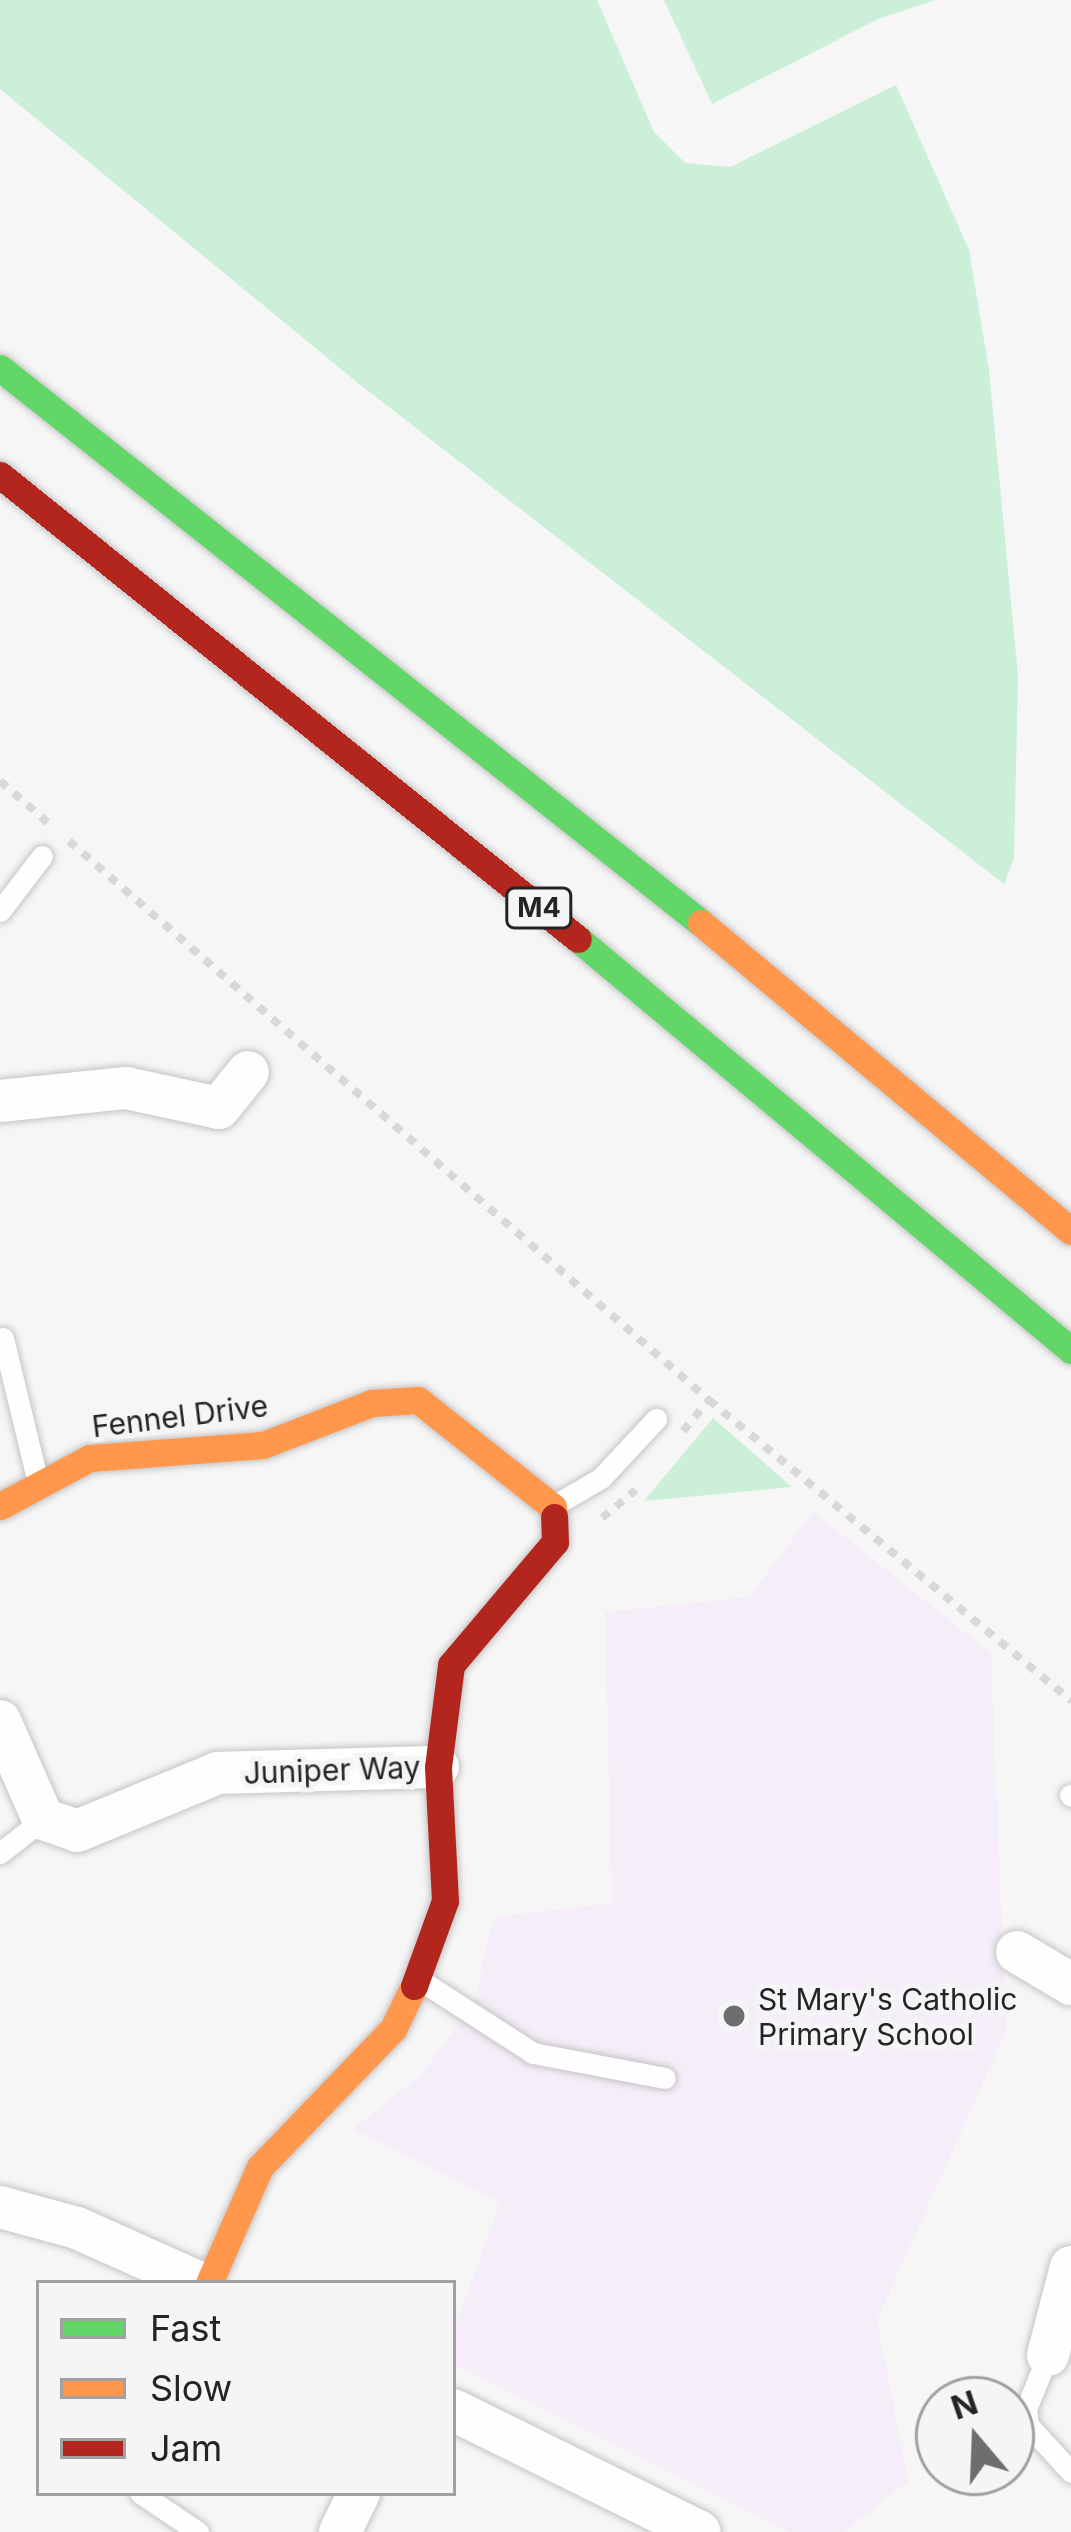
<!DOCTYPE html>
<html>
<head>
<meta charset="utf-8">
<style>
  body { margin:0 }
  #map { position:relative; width:1071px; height:2532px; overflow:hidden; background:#f6f6f7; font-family:Inter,sans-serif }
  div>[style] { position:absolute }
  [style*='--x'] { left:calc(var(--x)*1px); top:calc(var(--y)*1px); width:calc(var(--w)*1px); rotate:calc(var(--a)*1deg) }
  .education>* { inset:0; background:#f5edf8 }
  .green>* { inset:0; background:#cbefd9 }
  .path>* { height:8px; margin-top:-4px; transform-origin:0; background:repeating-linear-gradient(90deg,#d8d8d9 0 9px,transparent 0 18px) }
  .roads { filter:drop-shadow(0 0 3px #c5c5c6) drop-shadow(0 0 3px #c5c5c6) }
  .lane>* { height:21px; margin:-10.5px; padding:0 10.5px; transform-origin:10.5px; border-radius:10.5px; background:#fefefe }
  .street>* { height:42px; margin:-21px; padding:0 21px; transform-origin:21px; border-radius:21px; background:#fefefe }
  .fast>* { height:27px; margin:-13.5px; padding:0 13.5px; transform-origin:13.5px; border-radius:13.5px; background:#63d668 }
  .slow>* { height:27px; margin:-13.5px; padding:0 13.5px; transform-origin:13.5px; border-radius:13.5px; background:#ff974d }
  .jam>* { height:27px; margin:-13.5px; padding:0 13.5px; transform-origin:13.5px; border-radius:13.5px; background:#b3261e }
  .dots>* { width:33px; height:33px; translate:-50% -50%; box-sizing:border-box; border:6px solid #f5f5f8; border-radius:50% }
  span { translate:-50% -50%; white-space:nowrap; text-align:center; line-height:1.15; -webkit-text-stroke:10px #f5f5f8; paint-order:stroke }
  .shield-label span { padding:3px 9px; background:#f5f5f8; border:3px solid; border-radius:9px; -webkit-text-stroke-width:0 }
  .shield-label { font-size:27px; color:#242425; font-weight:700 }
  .street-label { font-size:30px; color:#242425 }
  .poi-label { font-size:30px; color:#242425 }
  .left { translate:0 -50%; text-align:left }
  .legend { position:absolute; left:36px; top:2280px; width:420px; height:216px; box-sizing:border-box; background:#f5f5f8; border:3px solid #a1a1a4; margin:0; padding:15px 21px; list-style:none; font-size:36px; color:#242425 }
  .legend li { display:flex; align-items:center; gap:24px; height:60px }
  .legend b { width:60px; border:3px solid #a1a1a4 }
  .north { position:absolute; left:915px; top:2376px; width:120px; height:120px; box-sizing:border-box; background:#f5f5f8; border:3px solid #a1a1a4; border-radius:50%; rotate:341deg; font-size:33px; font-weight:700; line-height:48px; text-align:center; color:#242425 }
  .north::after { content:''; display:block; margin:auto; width:42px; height:54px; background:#6e6e6e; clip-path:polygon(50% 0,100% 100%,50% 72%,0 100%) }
</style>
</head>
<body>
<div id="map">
  <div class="education">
    <i style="clip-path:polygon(813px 1512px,991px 1653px,1006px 2031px,877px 2320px,908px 2481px,844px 2532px,789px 2532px,453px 2365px,453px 2333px,500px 2203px,353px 2129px,422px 2074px,474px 2002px,494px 1917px,612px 1903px,605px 1612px,749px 1597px)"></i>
  </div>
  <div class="green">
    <i style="clip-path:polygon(0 0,597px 0,654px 132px,685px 163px,730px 167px,896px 85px,969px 250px,989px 370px,1018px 676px,1014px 859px,1004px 884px,358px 383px,0 89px)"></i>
    <i style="clip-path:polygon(664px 0,935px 0,878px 19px,712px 104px)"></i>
    <i style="clip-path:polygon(713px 1418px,792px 1487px,644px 1501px)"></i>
  </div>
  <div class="path">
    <i style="--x:0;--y:781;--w:70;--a:41"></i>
    <i style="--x:69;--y:841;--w:850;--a:41.14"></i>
    <i style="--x:709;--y:1400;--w:471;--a:39.7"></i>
    <i style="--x:683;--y:1431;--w:40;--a:-50"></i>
    <i style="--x:602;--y:1518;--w:44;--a:-39.5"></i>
  </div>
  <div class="roads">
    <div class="lane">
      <i style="--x:0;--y:911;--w:69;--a:-52.6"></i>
      <i style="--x:3;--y:1338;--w:145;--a:76.4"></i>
      <i style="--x:553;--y:1506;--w:56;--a:-30.3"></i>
      <i style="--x:601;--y:1478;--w:81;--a:-47"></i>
      <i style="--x:1070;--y:1795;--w:1;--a:45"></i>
      <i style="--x:0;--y:1853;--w:55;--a:-38.3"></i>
      <i style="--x:423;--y:1982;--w:131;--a:32.8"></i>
      <i style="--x:533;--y:2053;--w:134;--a:10.7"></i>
      <i style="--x:1048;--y:2355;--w:58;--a:112.2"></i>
      <i style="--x:1026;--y:2409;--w:16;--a:83"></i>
      <i style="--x:1028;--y:2425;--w:64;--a:47.5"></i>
      <i style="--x:140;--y:2493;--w:70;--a:33.9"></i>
    </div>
    <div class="street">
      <i style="--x:0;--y:1101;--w:127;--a:-5.9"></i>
      <i style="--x:126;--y:1088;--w:95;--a:12.1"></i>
      <i style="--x:219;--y:1108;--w:46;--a:-51.1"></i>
      <i style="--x:0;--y:1721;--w:107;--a:66.3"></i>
      <i style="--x:43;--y:1819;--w:36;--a:19"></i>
      <i style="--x:77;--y:1831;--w:152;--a:-22.4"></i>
      <i style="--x:218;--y:1773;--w:220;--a:-1.6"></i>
      <i style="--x:1017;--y:1952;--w:63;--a:30.7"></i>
      <i style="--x:0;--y:2207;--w:80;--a:15.3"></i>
      <i style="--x:77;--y:2228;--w:135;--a:24.1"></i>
      <i style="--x:1048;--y:2355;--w:91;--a:-75.4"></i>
      <i style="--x:453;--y:2410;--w:275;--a:26.3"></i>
      <i style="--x:340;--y:2532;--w:43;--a:-64"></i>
    </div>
    <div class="fast">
      <i style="--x:0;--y:368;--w:894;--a:38.37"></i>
      <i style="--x:578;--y:939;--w:642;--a:39.82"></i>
    </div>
    <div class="slow">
      <i style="--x:701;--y:923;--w:481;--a:39.8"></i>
      <i style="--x:0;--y:1506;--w:102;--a:-28.1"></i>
      <i style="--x:90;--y:1458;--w:173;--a:-4.3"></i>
      <i style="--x:263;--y:1445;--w:117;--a:-21.1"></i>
      <i style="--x:372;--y:1403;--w:46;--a:-3.7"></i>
      <i style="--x:418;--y:1400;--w:172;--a:38.4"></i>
      <i style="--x:553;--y:1507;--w:10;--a:84"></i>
      <i style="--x:209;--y:2283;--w:127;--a:-66.3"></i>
      <i style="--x:260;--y:2167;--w:192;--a:-46.1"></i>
      <i style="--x:393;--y:2029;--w:48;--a:-64"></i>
    </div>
    <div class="jam">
      <i style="--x:0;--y:475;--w:741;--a:38.76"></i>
      <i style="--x:414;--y:1986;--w:90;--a:-70"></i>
      <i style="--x:445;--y:1901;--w:134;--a:-93"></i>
      <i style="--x:438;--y:1767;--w:103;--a:-82.7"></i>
      <i style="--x:451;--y:1665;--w:161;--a:-49.8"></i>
      <i style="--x:555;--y:1542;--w:25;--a:-92"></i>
    </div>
  </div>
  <div class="dots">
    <i style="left:734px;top:2016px;background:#6e6e6e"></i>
  </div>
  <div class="shield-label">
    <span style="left:539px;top:908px">M4</span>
  </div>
  <div class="street-label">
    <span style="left:180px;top:1416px;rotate:-7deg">Fennel Drive</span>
    <span style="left:332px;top:1770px;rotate:-2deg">Juniper Way</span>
  </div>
  <div class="poi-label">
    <span class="left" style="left:758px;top:2016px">St Mary's Catholic<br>Primary School</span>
  </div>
  <ul class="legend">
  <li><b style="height:15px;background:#63d668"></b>Fast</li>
  <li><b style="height:15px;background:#ff974d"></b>Slow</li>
  <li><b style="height:15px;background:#b3261e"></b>Jam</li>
  </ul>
  <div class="north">N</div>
</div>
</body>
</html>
